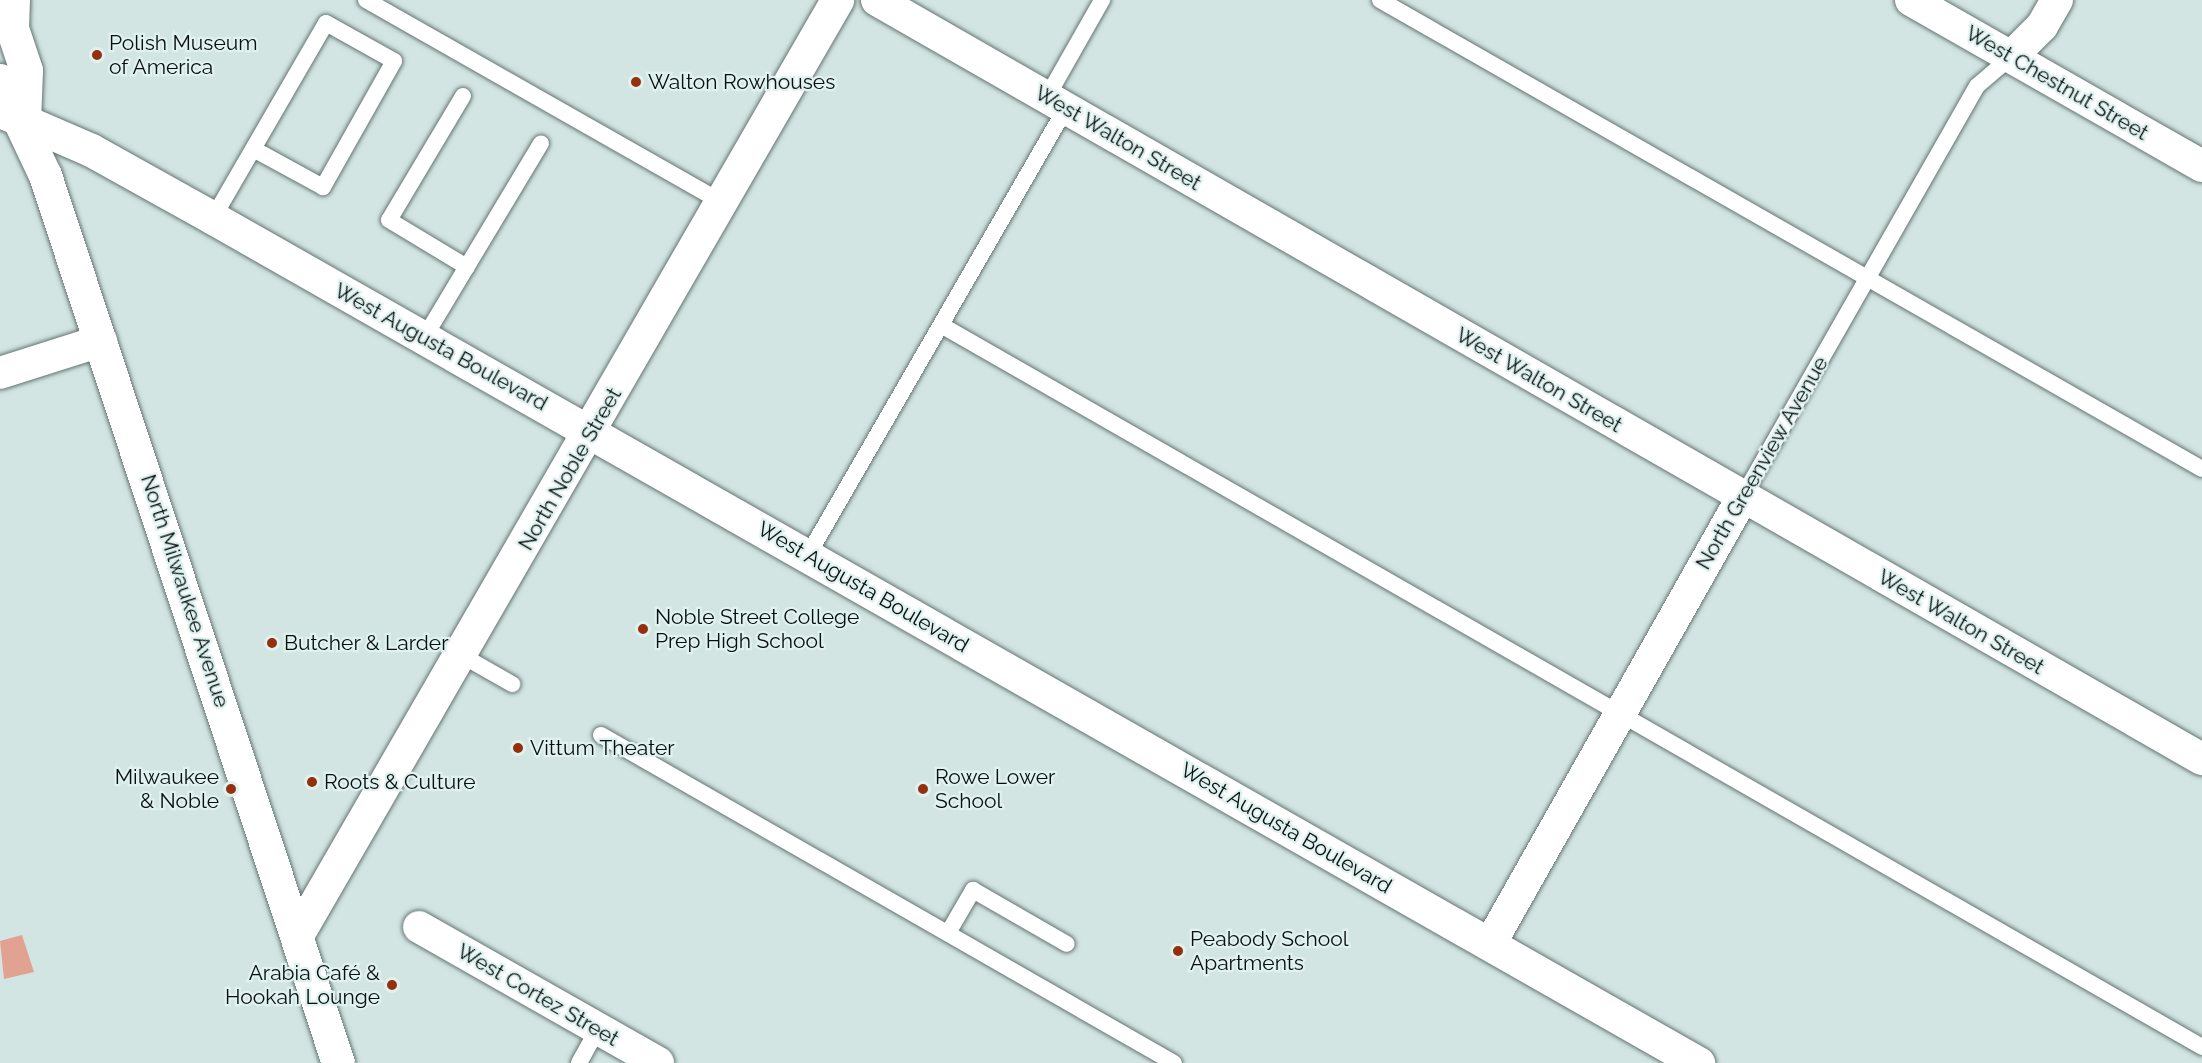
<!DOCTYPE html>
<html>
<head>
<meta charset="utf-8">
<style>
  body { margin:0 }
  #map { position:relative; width:2202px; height:1063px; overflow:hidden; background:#d2e5e2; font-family:Raleway,sans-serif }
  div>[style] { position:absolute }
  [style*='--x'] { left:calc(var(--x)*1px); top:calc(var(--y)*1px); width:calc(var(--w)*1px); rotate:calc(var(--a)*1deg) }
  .green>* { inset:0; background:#e1a291 }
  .roads { filter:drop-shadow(0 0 2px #647572) drop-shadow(0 0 2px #647572) }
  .lane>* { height:16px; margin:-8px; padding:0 8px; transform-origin:8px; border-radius:8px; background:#fff }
  .street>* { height:32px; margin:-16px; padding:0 16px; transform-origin:16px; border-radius:16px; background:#fff }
  .secondary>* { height:33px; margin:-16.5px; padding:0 16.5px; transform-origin:16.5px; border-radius:16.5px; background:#fff }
  .highway>* { height:33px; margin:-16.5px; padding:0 16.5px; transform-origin:16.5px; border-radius:16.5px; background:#fff }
  .dots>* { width:16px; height:16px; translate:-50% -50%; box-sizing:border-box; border:3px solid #dff2ef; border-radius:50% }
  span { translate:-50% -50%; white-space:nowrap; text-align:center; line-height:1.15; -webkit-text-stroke:4.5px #dff2ef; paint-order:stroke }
  .poi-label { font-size:21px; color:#090f0e }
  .left { translate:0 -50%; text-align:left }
  .right { translate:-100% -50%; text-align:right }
  .street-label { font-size:21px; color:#090f0e }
</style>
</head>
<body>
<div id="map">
  <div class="green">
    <i style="clip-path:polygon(22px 935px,34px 972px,4px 979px,0 941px)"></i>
  </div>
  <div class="roads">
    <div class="lane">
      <i style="--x:366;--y:0;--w:409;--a:29.6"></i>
      <i style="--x:1380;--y:0;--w:946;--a:29.71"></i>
      <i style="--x:463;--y:96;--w:144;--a:120.8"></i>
      <i style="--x:389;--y:220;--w:91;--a:31.1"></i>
      <i style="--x:1047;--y:97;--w:112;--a:-60.4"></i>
      <i style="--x:213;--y:218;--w:225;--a:-59.9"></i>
      <i style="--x:326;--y:23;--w:78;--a:29.2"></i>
      <i style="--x:394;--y:61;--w:145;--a:119.4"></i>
      <i style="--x:323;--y:187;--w:77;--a:-151.4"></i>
      <i style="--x:941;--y:325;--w:1453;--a:29.79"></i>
      <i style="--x:424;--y:338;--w:227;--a:-59"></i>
      <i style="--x:1742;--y:498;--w:474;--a:-60.3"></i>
      <i style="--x:1977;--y:86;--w:45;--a:-40.5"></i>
      <i style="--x:808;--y:555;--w:516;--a:-60.01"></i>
      <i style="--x:461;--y:655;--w:59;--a:29.6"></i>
      <i style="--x:601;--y:735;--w:660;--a:29.79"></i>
      <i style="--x:948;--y:933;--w:50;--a:-59.8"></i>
      <i style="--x:973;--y:890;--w:108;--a:29.9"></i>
      <i style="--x:579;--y:1063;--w:39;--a:-61"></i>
    </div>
    <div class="street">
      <i style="--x:877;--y:0;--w:1527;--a:29.81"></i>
      <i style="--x:1911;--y:0;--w:335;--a:29.7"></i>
      <i style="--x:2011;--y:57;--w:44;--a:-45"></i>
      <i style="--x:2042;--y:26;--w:30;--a:-60"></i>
      <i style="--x:0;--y:373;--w:106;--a:-17.6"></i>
      <i style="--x:419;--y:927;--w:275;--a:29.6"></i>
      <i style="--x:1490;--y:944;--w:512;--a:-60.53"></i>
    </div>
    <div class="secondary">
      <i style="--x:3;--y:1;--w:73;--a:71.6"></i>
      <i style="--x:26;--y:70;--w:51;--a:92.2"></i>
      <i style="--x:0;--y:80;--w:105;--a:64.7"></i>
      <i style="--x:45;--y:175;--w:935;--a:71.74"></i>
      <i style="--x:24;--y:121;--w:73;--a:23.4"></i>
      <i style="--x:91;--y:150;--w:140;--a:29.1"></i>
      <i style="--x:213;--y:218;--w:1709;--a:29.64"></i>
      <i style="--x:297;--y:935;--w:1080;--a:-59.99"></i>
    </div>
    <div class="highway">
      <i style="--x:12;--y:28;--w:28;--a:-88"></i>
      <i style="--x:0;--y:111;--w:26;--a:23"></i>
    </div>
  </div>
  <div class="dots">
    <i style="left:97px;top:55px;background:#962f0e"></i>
    <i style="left:636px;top:82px;background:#962f0e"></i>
    <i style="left:643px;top:629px;background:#962f0e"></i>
    <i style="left:272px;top:643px;background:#962f0e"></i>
    <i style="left:518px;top:748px;background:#962f0e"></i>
    <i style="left:312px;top:782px;background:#962f0e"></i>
    <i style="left:231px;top:789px;background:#962f0e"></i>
    <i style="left:923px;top:789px;background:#962f0e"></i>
    <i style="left:1178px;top:951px;background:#962f0e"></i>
    <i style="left:392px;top:985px;background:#962f0e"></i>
  </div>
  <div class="poi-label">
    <span class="left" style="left:109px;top:55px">Polish Museum<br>of America</span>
    <span class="left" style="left:648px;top:82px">Walton Rowhouses</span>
    <span class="left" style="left:655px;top:629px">Noble Street College<br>Prep High School</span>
    <span class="left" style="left:284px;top:643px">Butcher &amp; Larder</span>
    <span class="left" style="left:530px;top:748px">Vittum Theater</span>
    <span class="right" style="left:219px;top:789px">Milwaukee<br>&amp; Noble</span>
    <span class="left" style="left:935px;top:789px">Rowe Lower<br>School</span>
    <span class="left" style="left:324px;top:782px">Roots &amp; Culture</span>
    <span class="left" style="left:1190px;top:951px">Peabody School<br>Apartments</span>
    <span class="right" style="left:380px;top:985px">Arabia Café &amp;<br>Hookah Lounge</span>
  </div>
  <div class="street-label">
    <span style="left:2057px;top:83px;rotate:30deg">West Chestnut Street</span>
    <span style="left:1118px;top:138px;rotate:30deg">West Walton Street</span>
    <span style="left:441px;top:347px;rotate:29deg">West Augusta Boulevard</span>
    <span style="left:1539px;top:380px;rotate:30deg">West Walton Street</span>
    <span style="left:1762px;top:463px;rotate:-60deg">North Greenview Avenue</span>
    <span style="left:570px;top:469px;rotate:-60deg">North Noble Street</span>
    <span style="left:863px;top:587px;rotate:30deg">West Augusta Boulevard</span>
    <span style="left:185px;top:591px;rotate:72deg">North Milwaukee Avenue</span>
    <span style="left:1961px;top:622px;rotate:30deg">West Walton Street</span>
    <span style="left:1286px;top:828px;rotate:30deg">West Augusta Boulevard</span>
    <span style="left:538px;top:995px;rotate:30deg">West Cortez Street</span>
  </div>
</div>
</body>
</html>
